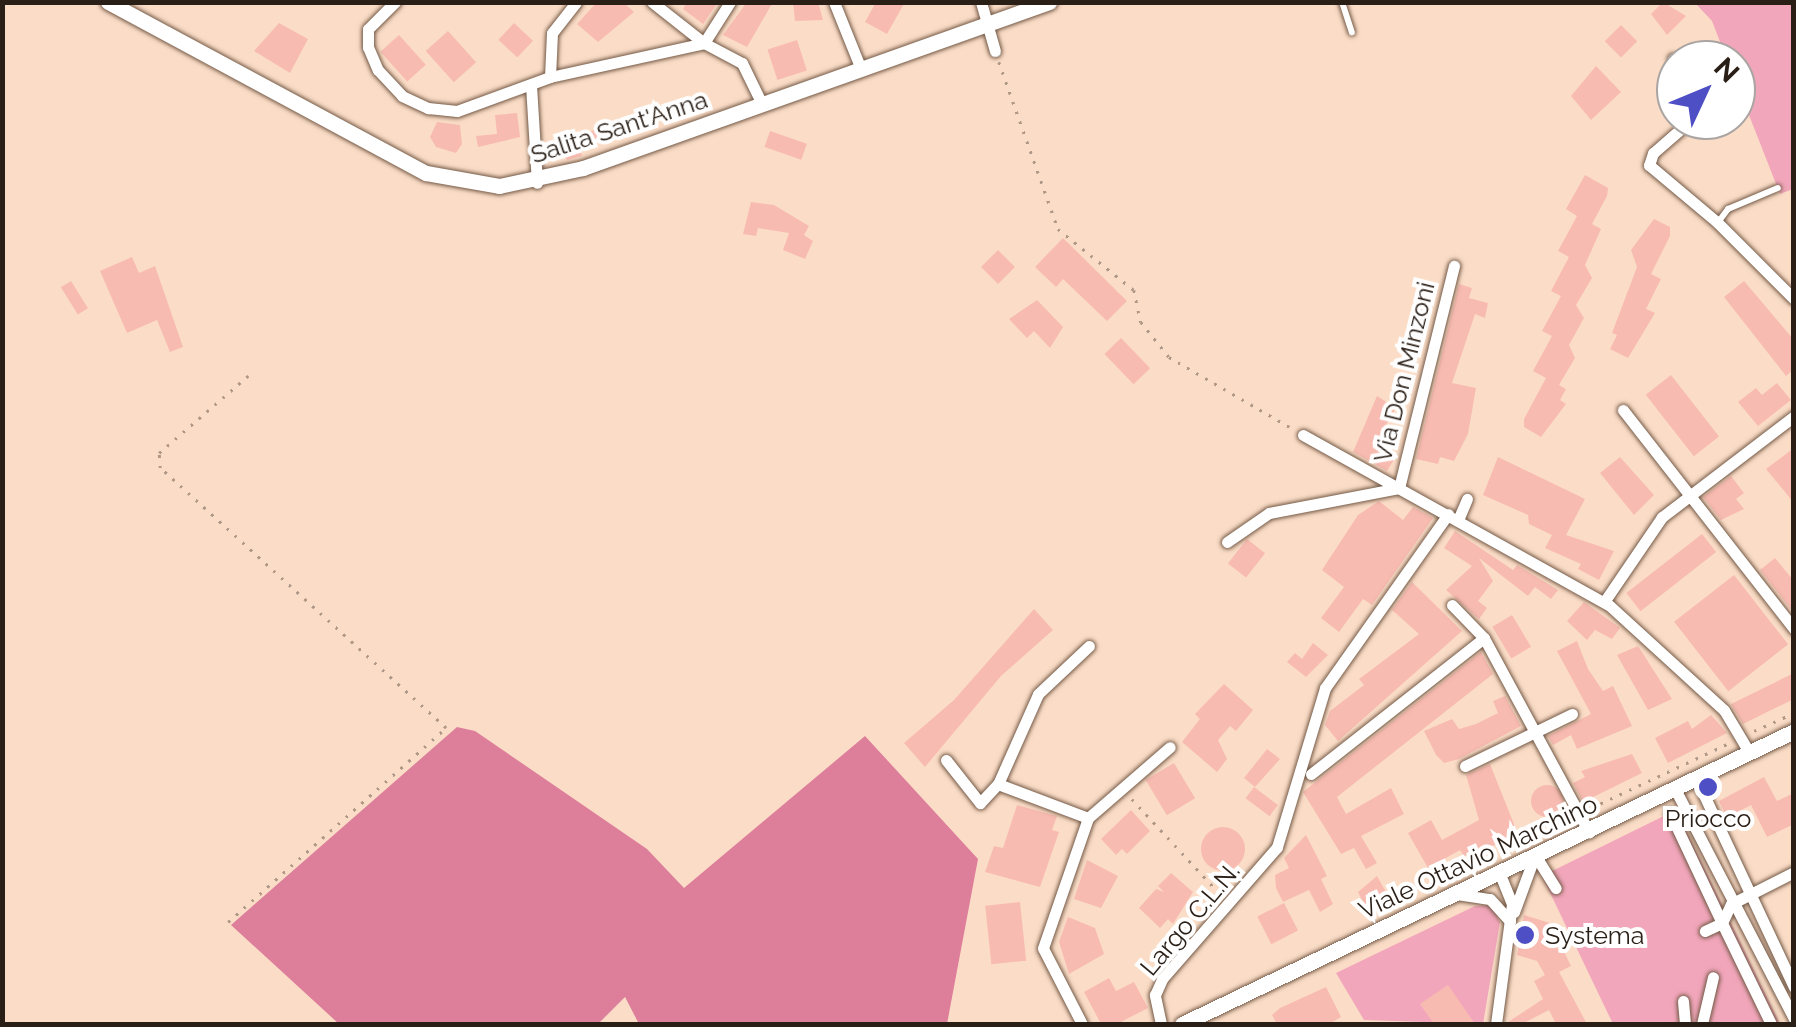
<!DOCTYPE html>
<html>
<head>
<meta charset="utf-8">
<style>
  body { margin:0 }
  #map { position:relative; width:1796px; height:1027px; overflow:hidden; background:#fbddc7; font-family:Raleway,sans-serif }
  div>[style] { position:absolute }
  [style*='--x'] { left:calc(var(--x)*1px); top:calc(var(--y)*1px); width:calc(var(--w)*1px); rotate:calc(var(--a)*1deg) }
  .green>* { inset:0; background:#f2a6bb }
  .forest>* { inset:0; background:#dd7e9b }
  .building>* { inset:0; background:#f8bbb1; transform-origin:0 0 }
  .round { border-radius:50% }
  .path>* { height:2.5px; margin-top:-1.25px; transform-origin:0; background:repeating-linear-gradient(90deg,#af9887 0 2.5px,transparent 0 10.5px) }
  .roads { filter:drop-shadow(0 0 2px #735946) drop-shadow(0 0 2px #735946) }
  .lane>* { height:6px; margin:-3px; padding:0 3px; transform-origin:3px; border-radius:3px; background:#fff }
  .street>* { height:11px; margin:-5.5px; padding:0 5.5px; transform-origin:5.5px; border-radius:5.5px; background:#fff }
  .secondary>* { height:15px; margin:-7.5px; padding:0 7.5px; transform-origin:7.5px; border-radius:7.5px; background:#fff }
  .dots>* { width:28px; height:28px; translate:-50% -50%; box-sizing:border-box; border:5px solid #fff; border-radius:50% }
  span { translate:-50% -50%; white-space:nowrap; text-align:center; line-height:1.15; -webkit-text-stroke:8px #fff; paint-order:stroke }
  .street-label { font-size:25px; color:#2a1f17 }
  .poi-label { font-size:25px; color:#2a1f17 }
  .left { translate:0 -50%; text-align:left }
  .frame { position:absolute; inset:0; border:5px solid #2a1f17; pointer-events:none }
  .north { position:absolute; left:1656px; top:40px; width:100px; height:100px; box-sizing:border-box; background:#fff; border:2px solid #aaa5a2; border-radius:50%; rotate:46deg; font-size:28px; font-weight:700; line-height:40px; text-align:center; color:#2a1f17 }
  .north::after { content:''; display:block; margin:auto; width:35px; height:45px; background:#4e4ec5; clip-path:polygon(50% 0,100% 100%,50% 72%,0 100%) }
</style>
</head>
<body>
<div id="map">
  <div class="green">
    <i style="clip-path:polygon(1695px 3px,1793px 3px,1793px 189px,1780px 194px,1736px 82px,1736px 60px,1727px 60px,1712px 21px)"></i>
    <i style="clip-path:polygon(1676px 810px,1779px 1022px,1774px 1024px,1613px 1024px,1542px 876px)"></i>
    <i style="clip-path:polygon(1491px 905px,1500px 922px,1483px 1024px,1364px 1020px,1336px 973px,1475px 906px)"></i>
  </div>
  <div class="forest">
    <i style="clip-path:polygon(457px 727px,475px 731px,647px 849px,684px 888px,865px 736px,978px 859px,947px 1024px,639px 1024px,625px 997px,598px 1024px,339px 1024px,231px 925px)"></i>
  </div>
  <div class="building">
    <i style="clip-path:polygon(597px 2px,623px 2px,634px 12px,598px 42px,577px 24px)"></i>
    <i style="clip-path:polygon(687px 2px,718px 2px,703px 24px,683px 9px)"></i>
    <i style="clip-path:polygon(747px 2px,773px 2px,747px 47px,723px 35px)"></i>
    <i style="clip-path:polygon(793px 2px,818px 2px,823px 20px,795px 21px)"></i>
    <i style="clip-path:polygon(876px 2px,905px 2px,887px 34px,865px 22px)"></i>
    <i style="clip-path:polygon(1663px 2px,1686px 16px,1667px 35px,1651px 14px)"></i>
    <i style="clip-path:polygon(279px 23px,308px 39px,290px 73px,254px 51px)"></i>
    <i style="left:514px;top:23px;width:26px;height:23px;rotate:43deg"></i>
    <i style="left:1621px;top:25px;width:23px;height:23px;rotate:45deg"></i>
    <i style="left:448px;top:31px;width:42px;height:30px;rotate:48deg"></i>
    <i style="left:399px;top:35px;width:40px;height:25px;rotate:48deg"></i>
    <i style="left:797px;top:40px;width:32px;height:31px;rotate:72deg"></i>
    <i style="clip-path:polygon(1596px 66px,1621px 92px,1591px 120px,1571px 96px)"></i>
    <i style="clip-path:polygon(517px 113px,520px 137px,478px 147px,476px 136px,497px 134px,495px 115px)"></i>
    <i style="clip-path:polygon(437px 122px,460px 125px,462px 144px,456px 153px,436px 147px,430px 137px)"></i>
    <i style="clip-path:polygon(597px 129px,600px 139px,579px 147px,582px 156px,567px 160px,560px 143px)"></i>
    <i style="left:770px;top:131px;width:39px;height:17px;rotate:19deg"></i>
    <i style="clip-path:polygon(1585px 175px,1608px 188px,1607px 196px,1592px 224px,1601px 229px,1585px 265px,1592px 278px,1576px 305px,1584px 318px,1569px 345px,1575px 358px,1559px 385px,1566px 389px,1560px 400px,1566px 404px,1541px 437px,1524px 427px,1524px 419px,1546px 378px,1533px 371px,1552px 336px,1542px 331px,1561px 296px,1551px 291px,1569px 257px,1558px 251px,1577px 216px,1566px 209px)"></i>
    <i style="clip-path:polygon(751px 202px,774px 205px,809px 226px,804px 235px,813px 241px,805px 259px,783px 250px,789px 233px,758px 228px,756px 236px,743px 234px)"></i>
    <i style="clip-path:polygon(1654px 219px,1670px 227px,1670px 236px,1651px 274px,1661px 279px,1646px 309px,1655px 313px,1628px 358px,1610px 349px,1617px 335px,1612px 333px,1637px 267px,1631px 250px)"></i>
    <i style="clip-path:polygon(1063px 238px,1127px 301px,1107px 321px,1063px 279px,1056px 287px,1035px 267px)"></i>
    <i style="left:998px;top:250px;width:24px;height:24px;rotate:45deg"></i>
    <i style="clip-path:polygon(132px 257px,139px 273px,155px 266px,183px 347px,170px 352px,157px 320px,127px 333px,100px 271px)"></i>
    <i style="left:71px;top:281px;width:32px;height:12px;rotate:58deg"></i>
    <i style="clip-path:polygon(1744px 281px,1794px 340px,1794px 369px,1786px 376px,1724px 297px)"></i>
    <i style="clip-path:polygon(1459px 284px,1472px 288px,1469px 298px,1488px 303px,1485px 318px,1475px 314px,1452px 383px,1476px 388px,1468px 434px,1454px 461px,1440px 457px,1438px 464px,1416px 459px)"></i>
    <i style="clip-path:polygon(1037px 300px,1063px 327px,1050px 348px,1034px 331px,1027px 338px,1009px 319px)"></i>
    <i style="left:1121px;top:338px;width:42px;height:23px;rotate:46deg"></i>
    <i style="left:1671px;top:375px;width:78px;height:32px;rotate:52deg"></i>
    <i style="clip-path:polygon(1777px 383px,1791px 400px,1758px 426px,1738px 402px,1756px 388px,1762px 395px)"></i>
    <i style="clip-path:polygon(1377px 396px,1396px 408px,1374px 445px,1395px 458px,1387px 471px,1353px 452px)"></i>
    <i style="clip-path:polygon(1794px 448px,1794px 503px,1766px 469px)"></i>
    <i style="clip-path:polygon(1498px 457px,1585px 499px,1566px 535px,1614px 551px,1599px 580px,1578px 569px,1581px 564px,1545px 548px,1552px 535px,1529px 524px,1528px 515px,1483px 495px)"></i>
    <i style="clip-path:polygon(1620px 457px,1654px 495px,1634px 515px,1600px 473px)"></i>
    <i style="clip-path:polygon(1731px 476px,1744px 493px,1736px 499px,1744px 509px,1721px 520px,1703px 497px)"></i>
    <i style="clip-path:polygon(1379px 501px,1403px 520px,1413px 507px,1433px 518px,1372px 605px,1363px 599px,1339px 632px,1321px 618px,1344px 587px,1322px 570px,1358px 515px)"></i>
    <i style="clip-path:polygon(1455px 531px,1513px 570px,1517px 565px,1558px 590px,1551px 599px,1535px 587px,1528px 596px,1479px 558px,1493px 581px,1478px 601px,1487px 608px,1479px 619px,1446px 590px,1472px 566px,1444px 548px)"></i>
    <i style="left:1702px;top:534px;width:23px;height:96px;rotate:52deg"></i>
    <i style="left:1247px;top:539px;width:23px;height:31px;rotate:38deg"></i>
    <i style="clip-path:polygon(1775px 558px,1794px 581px,1794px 613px,1760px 570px)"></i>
    <i style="left:1734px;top:575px;width:88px;height:76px;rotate:52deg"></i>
    <i style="clip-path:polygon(1412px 582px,1462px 631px,1338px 741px,1325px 725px,1330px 711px,1364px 685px,1359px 679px,1419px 634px,1392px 610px)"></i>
    <i style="clip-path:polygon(1584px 602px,1620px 628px,1612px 639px,1595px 630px,1587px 640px,1567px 621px)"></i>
    <i style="clip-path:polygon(1034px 609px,1053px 630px,1001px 676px,925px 767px,904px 743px,954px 700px)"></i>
    <i style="left:1512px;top:615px;width:37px;height:23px;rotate:59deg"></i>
    <i style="clip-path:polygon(1577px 641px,1588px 669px,1603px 691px,1613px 686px,1632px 726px,1577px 749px,1571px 735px,1553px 745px,1548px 736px,1591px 714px,1557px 651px)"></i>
    <i style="clip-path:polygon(1313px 643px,1328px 655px,1306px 677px,1287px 662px,1295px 653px,1302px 659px)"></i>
    <i style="clip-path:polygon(1638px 646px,1672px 699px,1648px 710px,1617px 655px)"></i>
    <i style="clip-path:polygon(1481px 652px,1493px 674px,1337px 797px,1346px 814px,1391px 788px,1404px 814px,1361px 836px,1377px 863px,1366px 869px,1354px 848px,1341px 854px,1303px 792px)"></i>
    <i style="clip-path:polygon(1794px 673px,1794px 699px,1743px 724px,1731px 704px)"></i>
    <i style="clip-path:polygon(1224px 684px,1253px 710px,1236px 731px,1230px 726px,1218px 740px,1227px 759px,1217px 772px,1182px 742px,1200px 719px,1195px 714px)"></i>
    <i style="clip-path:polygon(1505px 696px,1521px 726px,1459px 759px,1444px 763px,1436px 755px,1424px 731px,1452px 719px,1459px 729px,1476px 724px,1498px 713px,1493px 701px)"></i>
    <i style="clip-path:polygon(1711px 715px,1727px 733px,1668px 763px,1655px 738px,1688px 721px,1692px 729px)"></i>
    <i style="clip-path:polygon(1267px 749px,1280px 759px,1255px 787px,1244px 778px)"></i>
    <i style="clip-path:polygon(1632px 754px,1642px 773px,1583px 802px,1573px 783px,1585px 777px,1581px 771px)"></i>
    <i style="left:1174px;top:763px;width:41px;height:33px;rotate:59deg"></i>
    <i style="clip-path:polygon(1490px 764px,1518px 834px,1477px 853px,1464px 856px,1460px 850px,1428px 868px,1408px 833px,1431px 820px,1442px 840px,1479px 820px,1466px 775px)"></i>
    <i style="clip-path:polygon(1764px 777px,1777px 801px,1794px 793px,1794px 824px,1767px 837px,1751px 805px,1727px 818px,1719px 801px)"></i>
    <i class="round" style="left:1531px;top:785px;width:32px;height:32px"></i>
    <i style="left:1254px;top:787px;width:30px;height:14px;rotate:37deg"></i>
    <i style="clip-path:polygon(1017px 805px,1057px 816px,1052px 830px,1059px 832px,1040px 887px,985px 872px,994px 846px,1003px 848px)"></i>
    <i style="clip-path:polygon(1131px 810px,1150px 831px,1127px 854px,1122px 849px,1116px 855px,1101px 839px)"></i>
    <i class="round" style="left:1201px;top:827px;width:44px;height:44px"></i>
    <i style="clip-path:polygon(1306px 835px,1327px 876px,1321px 879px,1333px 904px,1320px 912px,1309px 890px,1283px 902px,1276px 888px,1275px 875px,1289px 868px,1284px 858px)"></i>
    <i style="clip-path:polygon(1087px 860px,1118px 876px,1101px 908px,1074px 899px)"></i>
    <i style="clip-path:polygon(1171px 873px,1193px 892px,1173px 924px,1168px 919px,1160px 928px,1139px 908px,1156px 889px,1164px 892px,1158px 886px)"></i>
    <i style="clip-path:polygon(1377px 876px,1386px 892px,1365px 906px,1358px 892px)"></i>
    <i style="left:1020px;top:902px;width:59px;height:35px;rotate:84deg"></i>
    <i style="left:1284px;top:903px;width:31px;height:30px;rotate:63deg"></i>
    <i style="clip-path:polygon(1524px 915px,1550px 923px,1571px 966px,1559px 972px,1587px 1024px,1556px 1024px,1549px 1010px,1522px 1024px,1505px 1024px,1543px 999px,1534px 981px,1545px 975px,1537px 961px,1517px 955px)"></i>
    <i style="clip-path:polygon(1068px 917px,1095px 928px,1104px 954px,1069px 974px,1059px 942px)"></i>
    <i style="clip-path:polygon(1109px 978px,1116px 991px,1134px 982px,1148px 1008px,1117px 1024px,1101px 1024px,1084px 992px)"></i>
    <i style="clip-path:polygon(1448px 985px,1475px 1024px,1434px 1024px,1420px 1004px)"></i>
    <i style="clip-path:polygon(1326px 987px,1341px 1017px,1329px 1024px,1277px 1024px,1272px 1015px,1280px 1008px)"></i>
  </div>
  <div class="path">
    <i style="--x:999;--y:62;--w:177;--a:70.5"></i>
    <i style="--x:1058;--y:229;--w:97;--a:38.8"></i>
    <i style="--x:1134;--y:290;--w:33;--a:78"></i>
    <i style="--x:1141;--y:322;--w:45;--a:51.3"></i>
    <i style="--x:1169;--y:357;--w:143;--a:30.1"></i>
    <i style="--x:1754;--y:731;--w:44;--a:-24.2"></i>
    <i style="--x:1132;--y:799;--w:127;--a:47.2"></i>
    <i style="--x:1591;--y:808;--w:153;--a:-25.2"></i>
    <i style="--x:1457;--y:875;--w:122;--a:-26.8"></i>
    <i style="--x:228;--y:922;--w:292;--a:-41.7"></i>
    <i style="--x:446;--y:728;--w:387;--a:-137.7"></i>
    <i style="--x:160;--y:468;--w:15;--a:-94"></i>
    <i style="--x:159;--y:453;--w:118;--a:-40.9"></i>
  </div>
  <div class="roads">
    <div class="lane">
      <i style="--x:1342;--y:2;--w:32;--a:72"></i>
      <i style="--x:1719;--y:221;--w:15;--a:-53"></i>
      <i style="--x:1728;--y:209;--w:54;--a:-22.8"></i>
    </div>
    <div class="street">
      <i style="--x:395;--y:2;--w:38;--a:135"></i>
      <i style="--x:368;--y:29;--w:18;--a:90"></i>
      <i style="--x:368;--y:47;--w:25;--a:67"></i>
      <i style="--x:378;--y:70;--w:35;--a:47"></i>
      <i style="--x:402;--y:96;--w:29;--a:25"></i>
      <i style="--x:428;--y:108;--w:29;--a:6"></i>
      <i style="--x:457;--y:111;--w:99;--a:-20.1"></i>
      <i style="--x:550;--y:77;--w:158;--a:-12.4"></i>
      <i style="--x:704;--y:43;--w:43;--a:27.8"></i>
      <i style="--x:742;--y:63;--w:46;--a:64"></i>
      <i style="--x:652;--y:2;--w:66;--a:38.3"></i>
      <i style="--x:704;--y:43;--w:49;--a:-57.6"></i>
      <i style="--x:834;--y:2;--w:72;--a:68.1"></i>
      <i style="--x:981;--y:2;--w:51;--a:74.1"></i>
      <i style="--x:1673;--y:59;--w:4;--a:34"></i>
      <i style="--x:550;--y:77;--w:44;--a:-87.4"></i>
      <i style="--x:552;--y:33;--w:39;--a:-52"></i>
      <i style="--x:531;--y:85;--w:98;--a:86.5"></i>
      <i style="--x:1691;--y:120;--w:50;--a:139"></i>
      <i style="--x:1653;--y:153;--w:13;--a:108"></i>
      <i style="--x:1649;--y:165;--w:90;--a:40"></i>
      <i style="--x:1718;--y:223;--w:107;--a:45"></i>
      <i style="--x:1623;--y:410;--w:278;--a:52"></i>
      <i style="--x:1303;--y:435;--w:351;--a:29.1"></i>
      <i style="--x:1610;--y:606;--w:154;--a:42.4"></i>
      <i style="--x:1724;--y:710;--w:49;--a:59.2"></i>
      <i style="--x:1458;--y:520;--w:23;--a:-67"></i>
      <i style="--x:1227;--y:542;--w:51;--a:-34.6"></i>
      <i style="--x:1269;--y:513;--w:132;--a:-10.9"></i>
      <i style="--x:1399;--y:488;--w:229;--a:-76.1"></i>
      <i style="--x:1604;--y:602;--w:103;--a:-55.7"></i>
      <i style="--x:1662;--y:517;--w:166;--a:-37.4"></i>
      <i style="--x:1452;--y:605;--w:46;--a:45.9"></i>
      <i style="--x:946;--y:760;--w:55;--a:51.7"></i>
      <i style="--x:980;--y:803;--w:26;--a:-47"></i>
      <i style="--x:998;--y:784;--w:98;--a:-66"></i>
      <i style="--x:1038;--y:694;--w:70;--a:-43.3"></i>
      <i style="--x:1465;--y:766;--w:119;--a:-25.9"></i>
      <i style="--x:1311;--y:774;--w:220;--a:-38.2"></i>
      <i style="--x:1484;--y:638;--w:221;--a:61.6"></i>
      <i style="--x:1696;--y:778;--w:231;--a:64.9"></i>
      <i style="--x:998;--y:784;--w:96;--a:20.7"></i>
      <i style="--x:1675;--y:789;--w:259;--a:62.6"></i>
      <i style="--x:1670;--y:813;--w:122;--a:64.7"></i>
      <i style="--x:1722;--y:923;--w:19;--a:155"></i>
      <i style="--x:1535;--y:855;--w:39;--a:58"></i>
      <i style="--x:1457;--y:894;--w:33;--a:9"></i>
      <i style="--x:1490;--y:899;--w:30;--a:48"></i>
      <i style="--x:1514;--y:912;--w:61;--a:-69.8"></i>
      <i style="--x:1683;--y:1001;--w:23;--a:85"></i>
      <i style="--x:1082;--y:1024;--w:85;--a:-117.2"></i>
      <i style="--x:1043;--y:948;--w:138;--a:-70.9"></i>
      <i style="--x:1088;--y:818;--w:108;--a:-40.9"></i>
      <i style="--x:1161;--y:1024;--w:30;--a:-102"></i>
      <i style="--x:1155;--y:995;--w:17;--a:-66"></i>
      <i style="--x:1162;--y:979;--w:175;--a:-48.9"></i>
      <i style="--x:1277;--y:847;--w:166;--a:-73.2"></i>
      <i style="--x:1325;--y:688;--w:213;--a:-54.7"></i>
      <i style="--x:1496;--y:1024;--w:121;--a:-82.4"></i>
      <i style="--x:1512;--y:904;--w:32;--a:-112"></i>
      <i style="--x:1702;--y:1024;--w:48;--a:-76.8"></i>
      <i style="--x:1771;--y:1024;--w:112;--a:-115.9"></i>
      <i style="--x:1722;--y:923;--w:21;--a:-65"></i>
      <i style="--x:1731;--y:904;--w:71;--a:-26.9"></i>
    </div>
    <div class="secondary">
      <i style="--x:108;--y:2;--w:361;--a:28.3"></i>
      <i style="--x:426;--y:173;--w:74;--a:10.1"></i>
      <i style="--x:499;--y:186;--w:86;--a:-12.1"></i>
      <i style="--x:583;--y:168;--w:495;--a:-19.6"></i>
      <i style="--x:1182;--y:1024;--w:679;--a:-25.58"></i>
    </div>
  </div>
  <div class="dots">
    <i style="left:1708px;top:787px;background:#4e4ec5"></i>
    <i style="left:1525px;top:935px;background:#4e4ec5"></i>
  </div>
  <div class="street-label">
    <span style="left:619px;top:127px;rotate:-18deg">Salita Sant'Anna</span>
    <span style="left:1404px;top:372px;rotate:-76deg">Via Don Minzoni</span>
    <span style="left:1478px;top:857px;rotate:-25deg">Viale Ottavio Marchino</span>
    <span style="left:1190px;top:919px;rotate:-50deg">Largo C.L.N.</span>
  </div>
  <div class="poi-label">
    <span style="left:1708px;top:818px">Priocco</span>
    <span class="left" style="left:1545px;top:935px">Systema</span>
  </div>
  <div class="frame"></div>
  <div class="north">N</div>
</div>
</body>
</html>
